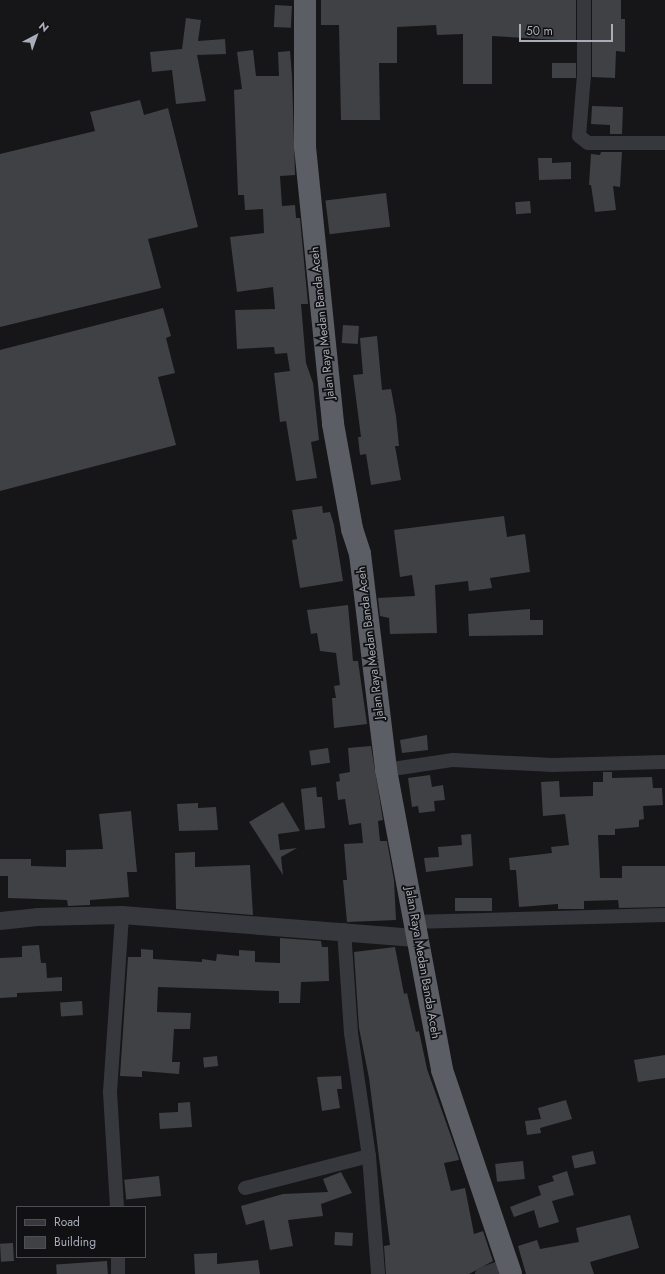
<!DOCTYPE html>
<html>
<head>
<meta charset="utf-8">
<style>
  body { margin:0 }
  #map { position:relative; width:665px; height:1274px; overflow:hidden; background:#161618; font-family:Jost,sans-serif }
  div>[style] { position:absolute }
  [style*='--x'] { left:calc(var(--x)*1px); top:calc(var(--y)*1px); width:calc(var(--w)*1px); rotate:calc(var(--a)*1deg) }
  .building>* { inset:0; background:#404145; transform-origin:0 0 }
  .minor>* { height:14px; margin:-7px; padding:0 7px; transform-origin:7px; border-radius:7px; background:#37383d }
  .tertiary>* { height:18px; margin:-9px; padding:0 9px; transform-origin:9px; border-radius:9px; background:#37383d }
  .trunk>* { height:22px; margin:-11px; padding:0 11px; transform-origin:11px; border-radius:11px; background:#5b5e65 }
  span { translate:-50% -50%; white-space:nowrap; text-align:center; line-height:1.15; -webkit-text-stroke:3.5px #111113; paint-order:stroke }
  .street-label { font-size:12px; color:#a8adb8 }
  .legend { position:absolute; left:16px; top:1206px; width:130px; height:52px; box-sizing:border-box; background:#111113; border:1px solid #4d4f55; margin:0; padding:5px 7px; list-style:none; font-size:12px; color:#a8adb8 }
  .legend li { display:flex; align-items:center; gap:8px; height:20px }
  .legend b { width:20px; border:1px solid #4d4f55 }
  .north { position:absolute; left:16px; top:16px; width:40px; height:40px; -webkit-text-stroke:3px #111113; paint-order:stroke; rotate:41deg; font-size:11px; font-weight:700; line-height:16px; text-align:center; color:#a8adb8 }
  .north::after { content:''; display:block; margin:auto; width:14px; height:18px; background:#a8adb8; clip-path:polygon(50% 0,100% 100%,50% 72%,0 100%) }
  .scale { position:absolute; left:519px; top:24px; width:94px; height:18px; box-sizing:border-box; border:2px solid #a8adb8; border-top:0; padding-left:5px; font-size:12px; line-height:14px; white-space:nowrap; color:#a8adb8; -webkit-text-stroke:3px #111113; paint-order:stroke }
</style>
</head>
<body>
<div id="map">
  <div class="building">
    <i style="clip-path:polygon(321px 0,576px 0,576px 41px,492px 36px,492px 84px,463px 84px,463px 34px,437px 35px,436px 25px,397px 27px,397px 63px,379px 63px,380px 120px,341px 120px,339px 25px,321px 25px)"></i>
    <i style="clip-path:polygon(592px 0,621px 0,621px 19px,625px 19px,625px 52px,616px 51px,615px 78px,592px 77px)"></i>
    <i style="left:275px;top:5px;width:17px;height:22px;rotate:3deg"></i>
    <i style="clip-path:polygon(186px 18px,201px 20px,198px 41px,225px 39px,226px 54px,197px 55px,206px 101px,176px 104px,172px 70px,152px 72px,150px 52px,182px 49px)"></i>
    <i style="clip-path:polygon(253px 50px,256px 76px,279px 76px,278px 52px,290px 51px,292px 76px,295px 175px,280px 176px,282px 206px,295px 205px,296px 218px,300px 218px,308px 304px,301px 304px,306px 363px,313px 383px,319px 440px,311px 442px,317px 478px,296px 481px,286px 421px,280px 422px,274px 373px,290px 371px,287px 353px,275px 354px,274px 347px,237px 349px,235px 310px,275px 309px,273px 287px,237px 292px,230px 237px,264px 233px,263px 209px,245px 210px,244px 195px,238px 195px,234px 90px,242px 89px,237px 52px)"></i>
    <i style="left:552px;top:63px;width:24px;height:15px"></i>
    <i style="clip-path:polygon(140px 100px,144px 115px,168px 108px,198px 227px,148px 239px,161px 288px,0 327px,0 154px,95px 131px,90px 112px)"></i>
    <i style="clip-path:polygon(592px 106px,623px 107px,622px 134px,610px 134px,610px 125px,591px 124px)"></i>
    <i style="clip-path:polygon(601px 152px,622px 152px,620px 187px,613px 186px,616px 210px,595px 212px,591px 185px,589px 185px,591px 154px,600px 155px)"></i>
    <i style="clip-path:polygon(538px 158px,552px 158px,552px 163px,571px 162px,571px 179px,539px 180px)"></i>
    <i style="left:386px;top:193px;width:34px;height:61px;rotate:83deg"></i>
    <i style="left:530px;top:201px;width:12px;height:15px;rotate:85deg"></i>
    <i style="clip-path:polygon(163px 308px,171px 336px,166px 338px,175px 373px,158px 377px,176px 445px,0 491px,0 350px)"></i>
    <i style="left:343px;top:325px;width:16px;height:18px;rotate:4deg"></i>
    <i style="clip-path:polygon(377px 336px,382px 390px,391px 389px,396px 416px,399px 446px,395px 446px,401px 480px,371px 485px,366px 454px,360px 455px,358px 437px,361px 437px,353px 375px,363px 374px,360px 338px)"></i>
    <i style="clip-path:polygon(322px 506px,323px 513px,330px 512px,334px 525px,343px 581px,300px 588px,292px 540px,297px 539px,292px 510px)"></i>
    <i style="clip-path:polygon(504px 516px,507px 537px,525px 534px,530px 572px,490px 578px,492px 588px,469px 591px,468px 581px,435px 585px,437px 633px,390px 634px,389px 618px,380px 616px,378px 598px,415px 596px,412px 575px,400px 577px,394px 530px)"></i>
    <i style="clip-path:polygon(348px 605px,353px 661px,358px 661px,367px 724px,334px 728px,332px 698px,336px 698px,334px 686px,340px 685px,336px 653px,320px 651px,317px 633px,311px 634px,307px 610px)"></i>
    <i style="clip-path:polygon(530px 609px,530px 620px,543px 620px,543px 635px,469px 636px,468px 614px)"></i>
    <i style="clip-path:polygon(427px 735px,428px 750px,402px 753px,400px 740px)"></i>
    <i style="clip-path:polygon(371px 746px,383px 820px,378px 821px,380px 841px,387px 841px,394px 880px,396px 920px,347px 922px,343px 880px,347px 880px,344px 844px,363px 843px,361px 823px,349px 825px,345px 799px,338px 800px,336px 782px,340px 781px,339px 774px,350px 772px,348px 748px)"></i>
    <i style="left:328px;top:748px;width:15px;height:19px;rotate:82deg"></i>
    <i style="clip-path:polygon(603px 772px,612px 772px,612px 778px,652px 777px,653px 788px,662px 788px,663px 805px,643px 806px,644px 819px,639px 820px,639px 827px,615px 829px,615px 835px,598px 835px,600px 878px,622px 878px,622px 866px,665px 866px,665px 907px,619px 908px,618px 900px,584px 901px,584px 909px,558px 909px,558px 904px,519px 907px,516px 870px,510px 870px,509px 858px,552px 853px,551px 847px,569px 845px,565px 814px,543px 816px,541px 782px,559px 781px,560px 797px,593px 796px,593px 782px,603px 782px)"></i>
    <i style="clip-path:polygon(430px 775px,432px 787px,443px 785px,445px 800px,434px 801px,435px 811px,419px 813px,418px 806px,412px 807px,408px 778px)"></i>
    <i style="clip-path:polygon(316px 787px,317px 797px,322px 797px,325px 828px,305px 830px,301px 789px)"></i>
    <i style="clip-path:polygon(283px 802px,300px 831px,278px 834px,280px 850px,297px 848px,281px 857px,283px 875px,249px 822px)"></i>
    <i style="clip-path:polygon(198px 803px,198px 808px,216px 807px,218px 830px,179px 831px,177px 804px)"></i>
    <i style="clip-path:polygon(131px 811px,137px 872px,127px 872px,129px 897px,90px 900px,90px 905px,68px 906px,67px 900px,8px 898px,8px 876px,0 876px,0 859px,31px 859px,31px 866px,66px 867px,66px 850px,103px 849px,99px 814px)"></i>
    <i style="clip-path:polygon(471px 834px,473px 866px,426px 872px,424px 858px,439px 857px,438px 847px,462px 845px,461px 835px)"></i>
    <i style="clip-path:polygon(195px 852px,195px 867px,250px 865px,253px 915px,176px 909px,175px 853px)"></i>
    <i style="left:492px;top:898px;width:13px;height:37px;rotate:90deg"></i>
    <i style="clip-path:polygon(280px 938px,321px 941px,322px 947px,328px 947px,329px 981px,301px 982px,300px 1003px,279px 1003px,279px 991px,158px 987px,157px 1012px,191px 1013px,190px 1029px,174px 1029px,172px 1062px,180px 1062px,179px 1074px,142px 1071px,142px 1077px,120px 1076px,128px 957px,141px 957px,141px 949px,153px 950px,153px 959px,202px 962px,202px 959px,216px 961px,217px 954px,239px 956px,239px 950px,255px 951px,255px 962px,280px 963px)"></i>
    <i style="clip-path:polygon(39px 945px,41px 963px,46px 963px,47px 978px,62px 977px,62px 991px,17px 993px,17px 997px,0 998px,0 958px,22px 957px,22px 946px)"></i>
    <i style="clip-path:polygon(395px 947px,404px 994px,407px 993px,416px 1032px,419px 1031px,427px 1069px,458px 1156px,459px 1160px,444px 1163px,451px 1191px,465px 1188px,474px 1234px,483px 1231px,493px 1261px,469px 1274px,386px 1274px,384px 1246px,390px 1245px,369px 1078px,359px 1028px,354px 952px)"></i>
    <i style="left:82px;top:1001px;width:14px;height:22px;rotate:86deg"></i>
    <i style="clip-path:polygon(665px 1055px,665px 1078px,638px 1082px,634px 1060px)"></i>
    <i style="left:217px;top:1056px;width:10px;height:14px;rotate:84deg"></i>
    <i style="clip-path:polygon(341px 1076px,342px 1089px,337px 1089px,340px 1108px,322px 1111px,317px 1077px)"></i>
    <i style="clip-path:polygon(566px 1100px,572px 1119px,540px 1128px,541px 1133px,527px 1135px,525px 1121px,541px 1119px,538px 1108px)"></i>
    <i style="clip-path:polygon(190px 1102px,192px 1127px,160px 1129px,159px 1113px,178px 1112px,178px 1103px)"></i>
    <i style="left:593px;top:1151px;width:13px;height:22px;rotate:77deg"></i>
    <i style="left:523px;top:1161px;width:18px;height:28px;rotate:84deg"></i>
    <i style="clip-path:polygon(567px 1171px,574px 1195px,552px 1201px,559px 1222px,539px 1228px,534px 1210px,514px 1217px,510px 1207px,541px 1195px,538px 1186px,554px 1181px,552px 1176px)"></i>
    <i style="clip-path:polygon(341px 1172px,352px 1193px,321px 1204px,323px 1216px,288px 1220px,293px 1246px,270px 1250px,264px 1220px,246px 1225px,241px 1206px,283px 1194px,328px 1192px,323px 1179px)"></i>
    <i style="left:159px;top:1176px;width:20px;height:35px;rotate:84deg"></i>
    <i style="clip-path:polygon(630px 1215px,639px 1248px,590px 1262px,594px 1274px,526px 1274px,518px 1246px,537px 1240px,540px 1249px,579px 1242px,576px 1228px)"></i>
    <i style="left:335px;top:1232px;width:18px;height:13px;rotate:3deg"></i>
    <i style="left:13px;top:1243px;width:18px;height:13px;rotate:87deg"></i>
    <i style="clip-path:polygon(217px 1253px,217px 1264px,258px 1260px,260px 1274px,195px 1274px,194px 1254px)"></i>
    <i style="left:107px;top:1261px;width:13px;height:51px;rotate:86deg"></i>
  </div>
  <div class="minor">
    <i style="--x:584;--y:0;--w:75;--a:90"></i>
    <i style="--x:584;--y:75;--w:61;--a:94.7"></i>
    <i style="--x:579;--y:136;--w:11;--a:38"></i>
    <i style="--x:588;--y:143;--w:77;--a:0"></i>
    <i style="--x:386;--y:770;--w:68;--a:-8.5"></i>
    <i style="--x:453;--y:760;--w:100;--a:2.9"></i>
    <i style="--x:553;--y:765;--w:112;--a:-1.5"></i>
    <i style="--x:413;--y:922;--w:252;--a:-1.6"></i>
    <i style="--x:344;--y:930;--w:103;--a:86.1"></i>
    <i style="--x:351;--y:1033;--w:124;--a:81.7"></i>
    <i style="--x:369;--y:1156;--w:118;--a:85.6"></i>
    <i style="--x:245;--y:1188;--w:128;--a:-14.5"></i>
    <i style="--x:117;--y:1207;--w:115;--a:-93.5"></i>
    <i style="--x:110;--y:1092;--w:177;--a:-86.1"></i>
    <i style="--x:118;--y:1257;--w:17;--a:90"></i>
    <i style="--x:482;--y:1274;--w:28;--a:-19"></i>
  </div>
  <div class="tertiary">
    <i style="--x:0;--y:921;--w:37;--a:-6"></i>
    <i style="--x:37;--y:917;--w:85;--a:-1.3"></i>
    <i style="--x:122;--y:915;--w:294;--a:4.5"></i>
  </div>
  <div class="trunk">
    <i style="--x:305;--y:0;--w:147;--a:90"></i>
    <i style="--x:305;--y:147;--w:278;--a:84.2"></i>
    <i style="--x:333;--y:424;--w:107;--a:79.7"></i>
    <i style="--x:352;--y:529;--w:26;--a:72"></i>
    <i style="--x:360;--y:554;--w:218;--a:83.1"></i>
    <i style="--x:386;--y:770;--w:305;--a:79.4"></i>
    <i style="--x:442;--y:1070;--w:215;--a:71.3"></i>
  </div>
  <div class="street-label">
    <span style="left:323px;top:323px;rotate:-96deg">Jalan Raya Medan Banda Aceh</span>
    <span style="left:371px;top:643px;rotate:-97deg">Jalan Raya Medan Banda Aceh</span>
    <span style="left:422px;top:963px;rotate:80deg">Jalan Raya Medan Banda Aceh</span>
  </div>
  <ul class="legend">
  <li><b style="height:5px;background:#37383d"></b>Road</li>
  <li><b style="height:11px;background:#404145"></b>Building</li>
  </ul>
  <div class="north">N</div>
  <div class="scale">50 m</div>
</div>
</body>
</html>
